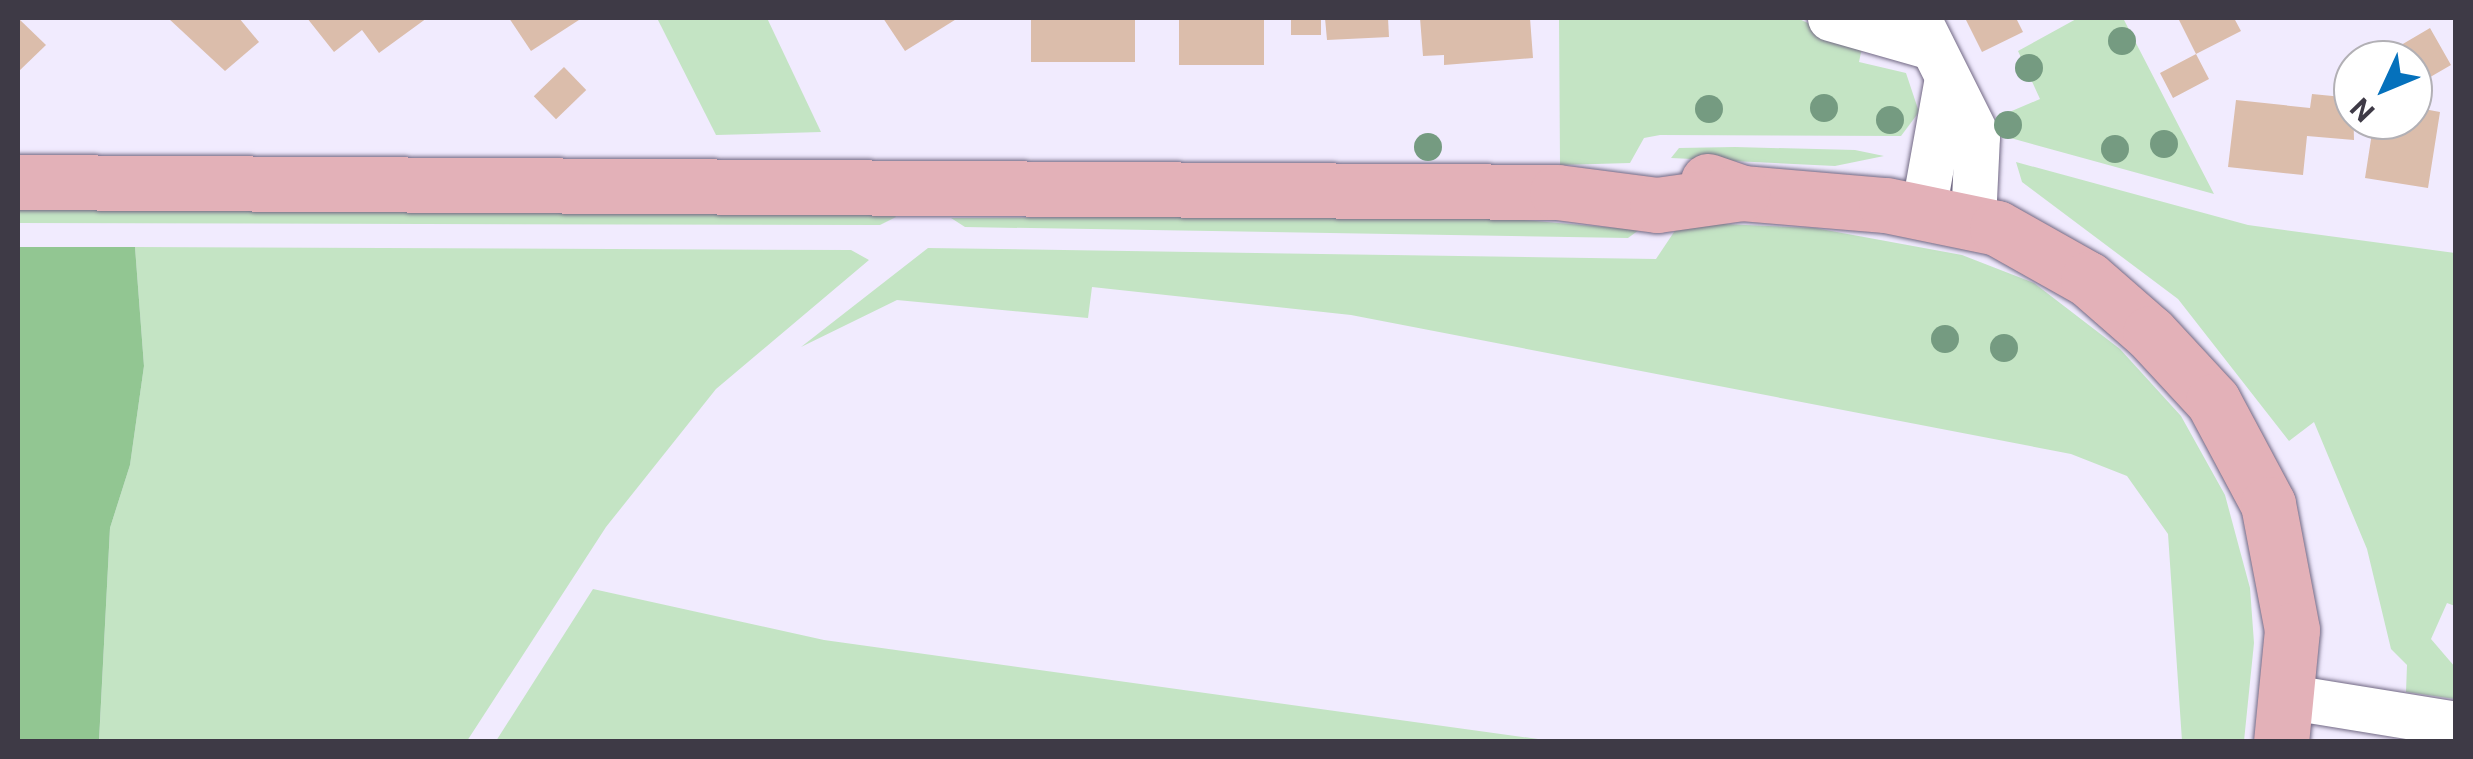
<!DOCTYPE html>
<html>
<head>
<meta charset="utf-8">
<style>
  body { margin:0 }
  #map { position:relative; width:2473px; height:759px; overflow:hidden; background:#f1ebfe; font-family:Roboto,sans-serif }
  div>[style] { position:absolute }
  [style*='--x'] { left:calc(var(--x)*1px); top:calc(var(--y)*1px); width:calc(var(--w)*1px); rotate:calc(var(--a)*1deg) }
  .green>* { inset:0; background:#c4e4c4 }
  .forest>* { inset:0; background:#92c692 }
  .building>* { inset:0; background:#dbbdab; transform-origin:0 0 }
  .roads { filter:drop-shadow(0 0 2px #716883) drop-shadow(0 0 2px #716883) }
  .minor>* { height:45px; margin:-22.5px; padding:0 22.5px; transform-origin:22.5px; border-radius:22.5px; background:#fff }
  .major>* { height:55px; margin:-27.5px; padding:0 27.5px; transform-origin:27.5px; border-radius:27.5px; background:#e3b1b8 }
  .trees>* { width:28px; height:28px; margin:-14px; border-radius:50%; background:#759b81 }
  span { translate:-50% -50%; white-space:nowrap; text-align:center; line-height:1.15; -webkit-text-stroke:9px #fff; paint-order:stroke }
  .frame { position:absolute; inset:0; border:20px solid #3e3a46; pointer-events:none }
  .north { position:absolute; left:2333px; top:40px; width:100px; height:100px; box-sizing:border-box; background:#fff; border:2px solid #b2b0b5; border-radius:50%; rotate:226deg; font-size:28px; font-weight:700; line-height:40px; text-align:center; color:#3e3a46 }
  .north::after { content:''; display:block; margin:auto; width:35px; height:45px; background:#0571bc; clip-path:polygon(50% 0,100% 100%,50% 72%,0 100%) }
</style>
</head>
<body>
<div id="map">
  <div class="green">
    <i style="clip-path:polygon(657px 18px,767px 18px,821px 132px,716px 135px)"></i>
    <i style="clip-path:polygon(1559px 18px,1797px 18px,1862px 48px,1859px 62px,1906px 73px,1919px 112px,1901px 136px,1660px 135px,1644px 138px,1630px 163px,1560px 165px)"></i>
    <i style="clip-path:polygon(2078px 18px,2123px 18px,2214px 194px,2007px 137px,2000px 116px,2040px 99px,2018px 51px)"></i>
    <i style="clip-path:polygon(1735px 147px,1855px 150px,1884px 156px,1835px 166px,1671px 158px,1679px 148px)"></i>
    <i style="clip-path:polygon(2016px 162px,2248px 225px,2455px 253px,2455px 606px,2447px 603px,2431px 639px,2455px 667px,2455px 699px,2406px 692px,2407px 665px,2391px 649px,2367px 549px,2314px 422px,2289px 441px,2178px 299px,2022px 182px)"></i>
    <i style="clip-path:polygon(18px 201px,893px 213px,896px 217px,880px 225px,18px 223px)"></i>
    <i style="clip-path:polygon(1468px 215px,1639px 230px,1628px 238px,965px 227px,951px 218px)"></i>
    <i style="clip-path:polygon(1700px 223px,1815px 228px,1962px 255px,2034px 283px,2120px 349px,2181px 416px,2225px 495px,2250px 588px,2254px 643px,2244px 741px,2182px 741px,2168px 534px,2127px 476px,2071px 454px,1351px 315px,1092px 287px,1088px 318px,897px 300px,801px 347px,928px 248px,1656px 259px,1676px 229px)"></i>
    <i style="clip-path:polygon(135px 247px,851px 250px,869px 260px,716px 389px,606px 527px,467px 741px,99px 742px,110px 528px,130px 465px,144px 366px)"></i>
    <i style="clip-path:polygon(593px 589px,824px 640px,1552px 741px,496px 741px)"></i>
  </div>
  <div class="forest">
    <i style="clip-path:polygon(18px 247px,135px 247px,144px 366px,130px 465px,110px 528px,99px 741px,18px 741px)"></i>
  </div>
  <div class="building">
    <i style="clip-path:polygon(18px 18px,46px 45px,18px 72px)"></i>
    <i style="clip-path:polygon(168px 18px,239px 18px,259px 42px,225px 71px)"></i>
    <i style="clip-path:polygon(307px 18px,427px 18px,379px 53px,362px 30px,334px 52px)"></i>
    <i style="clip-path:polygon(509px 18px,582px 18px,531px 51px)"></i>
    <i style="clip-path:polygon(883px 18px,958px 18px,905px 51px)"></i>
    <i style="left:1031px;top:18px;width:104px;height:44px"></i>
    <i style="left:1179px;top:18px;width:85px;height:47px"></i>
    <i style="left:1291px;top:18px;width:30px;height:17px"></i>
    <i style="clip-path:polygon(1325px 18px,1388px 18px,1389px 37px,1327px 40px)"></i>
    <i style="clip-path:polygon(1420px 18px,1530px 18px,1533px 58px,1444px 65px,1444px 55px,1423px 56px)"></i>
    <i style="clip-path:polygon(1965px 18px,2016px 18px,2023px 32px,1982px 52px)"></i>
    <i style="clip-path:polygon(2178px 18px,2234px 18px,2241px 31px,2196px 54px,2209px 79px,2173px 98px,2160px 73px,2196px 54px)"></i>
    <i style="clip-path:polygon(2430px 28px,2451px 65px,2413px 87px,2413px 60px,2379px 58px)"></i>
    <i style="left:564px;top:67px;width:32px;height:42px;rotate:46deg"></i>
    <i style="clip-path:polygon(2312px 94px,2353px 98px,2354px 140px,2307px 136px,2303px 175px,2228px 167px,2236px 100px,2310px 108px)"></i>
    <i style="clip-path:polygon(2413px 107px,2440px 112px,2428px 188px,2365px 178px,2374px 120px,2413px 120px)"></i>
  </div>
  <div class="roads">
    <div class="minor">
      <i style="--x:1830;--y:18;--w:106;--a:15.9"></i>
      <i style="--x:1918;--y:18;--w:132;--a:63.4"></i>
      <i style="--x:1977;--y:136;--w:85;--a:92.7"></i>
      <i style="--x:1923;--y:211;--w:135;--a:-79.8"></i>
      <i style="--x:2290;--y:697;--w:168;--a:9.2"></i>
    </div>
    <div class="major">
      <i style="--x:1708;--y:181;--w:36;--a:19"></i>
      <i style="--x:1742;--y:193;--w:144;--a:4.8"></i>
      <i style="--x:1886;--y:205;--w:113;--a:11.7"></i>
      <i style="--x:1997;--y:228;--w:104;--a:29.3"></i>
      <i style="--x:2088;--y:279;--w:82;--a:41.1"></i>
      <i style="--x:2150;--y:333;--w:93;--a:47.2"></i>
      <i style="--x:2213;--y:401;--w:117;--a:61.9"></i>
      <i style="--x:2268;--y:504;--w:128;--a:79.2"></i>
      <i style="--x:2292;--y:630;--w:113;--a:95.6"></i>
      <i style="--x:18;--y:182;--w:1539;--a:0.37"></i>
      <i style="--x:1557;--y:192;--w:101;--a:7.4"></i>
      <i style="--x:1657;--y:205;--w:86;--a:-8"></i>
    </div>
  </div>
  <div class="trees">
    <i style="left:2122px;top:41px"></i>
    <i style="left:2029px;top:68px"></i>
    <i style="left:1824px;top:108px"></i>
    <i style="left:1709px;top:109px"></i>
    <i style="left:1890px;top:120px"></i>
    <i style="left:2008px;top:125px"></i>
    <i style="left:2164px;top:144px"></i>
    <i style="left:1428px;top:147px"></i>
    <i style="left:2115px;top:149px"></i>
    <i style="left:1945px;top:339px"></i>
    <i style="left:2004px;top:348px"></i>
  </div>
  <div class="frame"></div>
  <div class="north">N</div>
</div>
</body>
</html>
